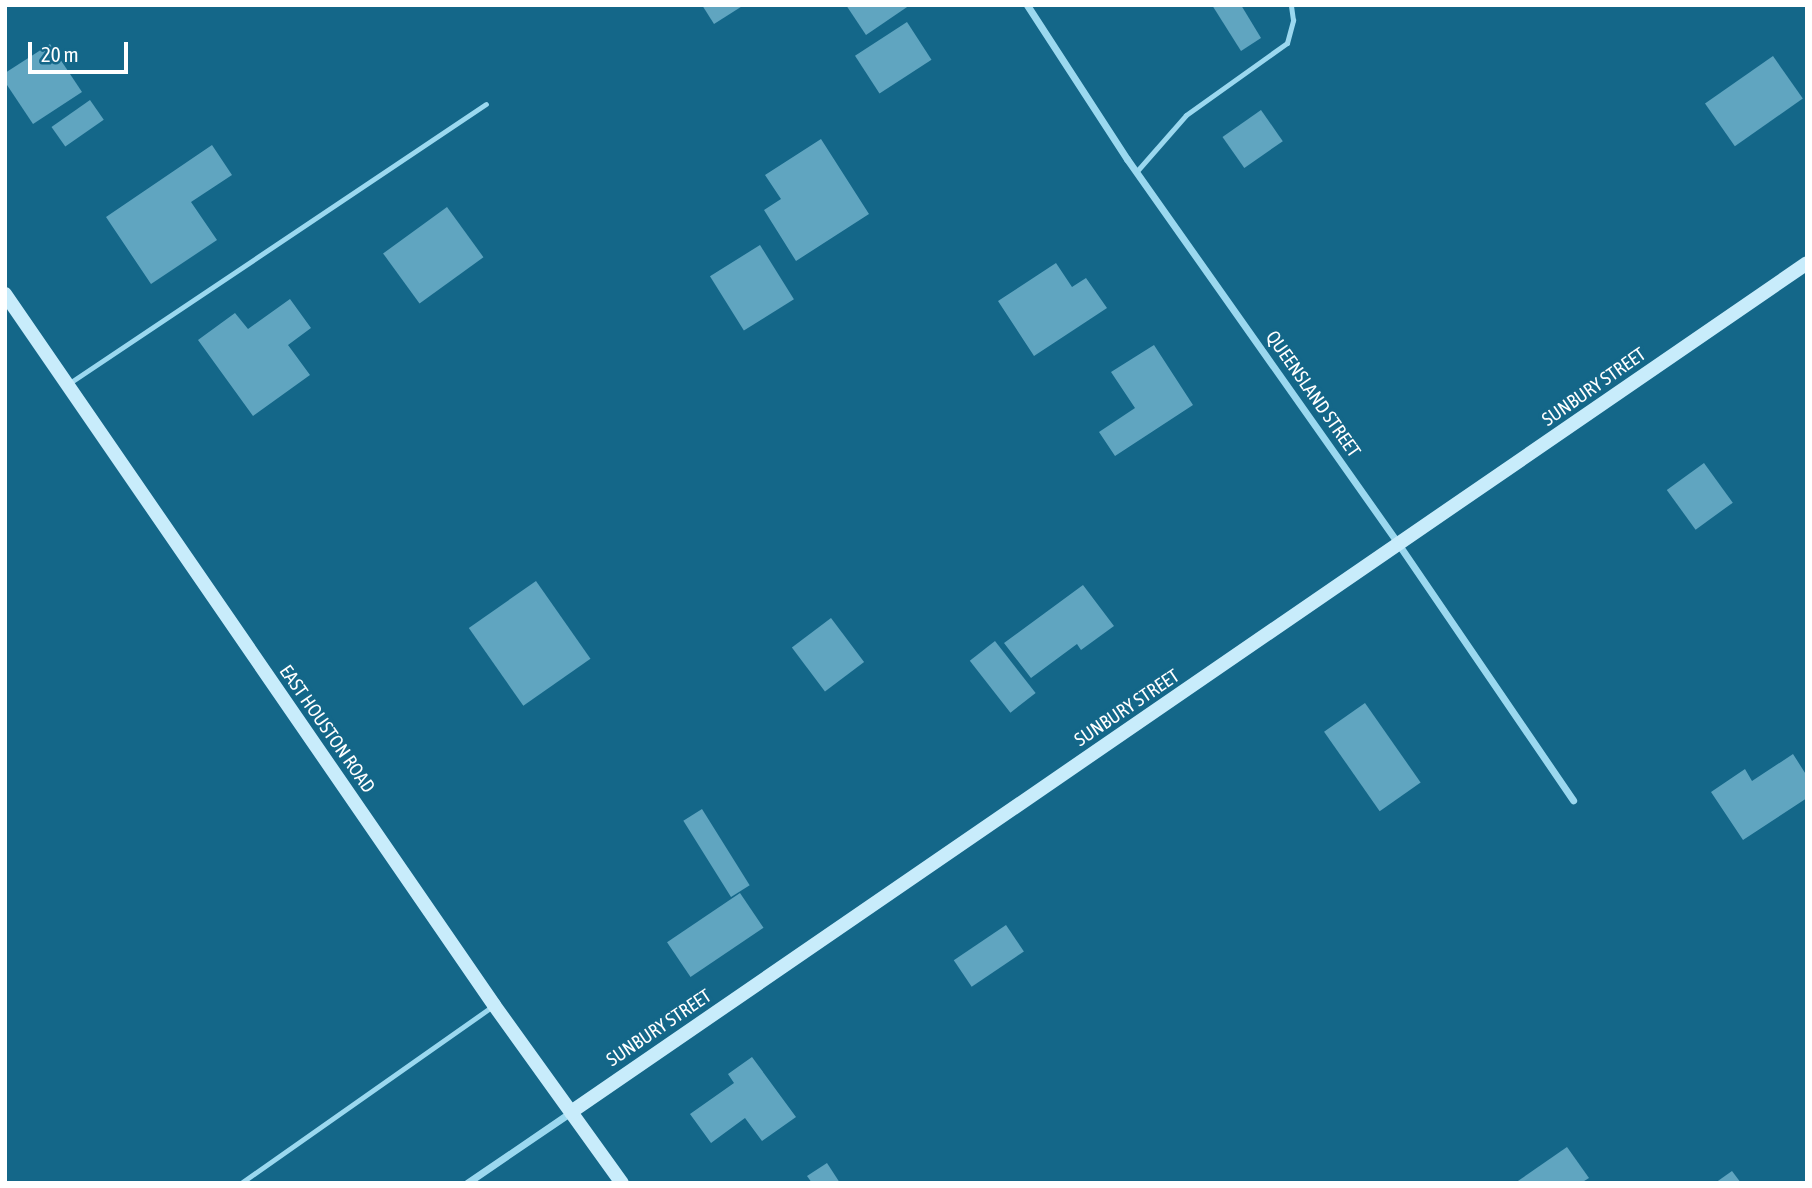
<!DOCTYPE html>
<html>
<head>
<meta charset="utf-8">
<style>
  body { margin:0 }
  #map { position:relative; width:1812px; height:1188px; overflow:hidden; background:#146789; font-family:"Asap Condensed",sans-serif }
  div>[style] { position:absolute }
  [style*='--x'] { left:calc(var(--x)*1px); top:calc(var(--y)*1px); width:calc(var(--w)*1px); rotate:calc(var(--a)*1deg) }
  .building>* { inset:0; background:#60a5c0; transform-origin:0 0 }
  .lane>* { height:5px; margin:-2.5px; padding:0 2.5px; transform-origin:2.5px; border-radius:2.5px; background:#9bd8ef }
  .street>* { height:7px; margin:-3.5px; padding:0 3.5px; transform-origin:3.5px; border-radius:3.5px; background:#9bd8ef }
  .secondary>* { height:14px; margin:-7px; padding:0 7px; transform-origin:7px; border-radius:7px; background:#c8ecfb }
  span { translate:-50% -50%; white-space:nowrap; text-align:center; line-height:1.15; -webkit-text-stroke:7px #146789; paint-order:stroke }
  .street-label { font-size:19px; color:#fff }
  .frame { position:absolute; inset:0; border:7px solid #fff; pointer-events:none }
  .scale { position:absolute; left:28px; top:42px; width:100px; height:32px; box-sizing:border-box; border:4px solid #fff; border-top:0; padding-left:9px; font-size:21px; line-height:24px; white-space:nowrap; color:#fff; -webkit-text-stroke:5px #146789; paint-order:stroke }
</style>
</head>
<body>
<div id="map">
  <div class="building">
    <i style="clip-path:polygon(702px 5px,744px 5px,714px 24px)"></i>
    <i style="clip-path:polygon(846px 5px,910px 5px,866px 35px)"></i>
    <i style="clip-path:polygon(1212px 5px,1241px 5px,1261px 38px,1241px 51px)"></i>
    <i style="left:907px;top:22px;width:45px;height:62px;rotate:57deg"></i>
    <i style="clip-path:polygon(50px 44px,82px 92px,33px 124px,5px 82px,5px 73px)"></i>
    <i style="left:1773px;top:56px;width:52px;height:83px;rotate:55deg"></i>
    <i style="left:90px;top:100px;width:24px;height:47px;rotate:55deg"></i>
    <i style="left:1261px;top:110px;width:38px;height:47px;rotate:55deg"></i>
    <i style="clip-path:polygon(821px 139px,869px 214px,796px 261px,764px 210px,781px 199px,765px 175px)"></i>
    <i style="clip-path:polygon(212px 145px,232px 175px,191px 202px,217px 240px,151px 284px,106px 217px)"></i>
    <i style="left:447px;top:207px;width:62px;height:79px;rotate:54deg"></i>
    <i style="left:760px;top:245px;width:64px;height:59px;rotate:58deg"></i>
    <i style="clip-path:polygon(1056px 263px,1072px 287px,1086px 278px,1107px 308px,1034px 356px,998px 301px)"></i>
    <i style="clip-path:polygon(290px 299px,311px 328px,288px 345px,310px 375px,253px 416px,198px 340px,235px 313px,248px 329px)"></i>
    <i style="clip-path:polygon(1154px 345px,1193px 405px,1115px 456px,1099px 432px,1135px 408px,1111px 372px)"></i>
    <i style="left:1704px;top:463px;width:49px;height:46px;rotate:54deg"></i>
    <i style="left:536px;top:581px;width:95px;height:82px;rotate:55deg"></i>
    <i style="clip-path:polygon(1083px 585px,1114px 626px,1081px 650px,1077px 644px,1031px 678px,1004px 643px)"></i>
    <i style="left:831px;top:618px;width:55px;height:49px;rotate:53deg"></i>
    <i style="left:995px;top:641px;width:66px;height:32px;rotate:52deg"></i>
    <i style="left:1365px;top:703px;width:97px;height:50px;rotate:55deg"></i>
    <i style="clip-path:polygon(1793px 754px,1807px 776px,1807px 798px,1743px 840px,1711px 792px,1745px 769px,1752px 781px)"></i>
    <i style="left:702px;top:809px;width:90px;height:22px;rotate:58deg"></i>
    <i style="left:740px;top:893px;width:42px;height:88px;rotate:56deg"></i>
    <i style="left:1006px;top:925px;width:32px;height:63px;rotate:56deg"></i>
    <i style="clip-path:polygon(752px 1057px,796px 1117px,762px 1141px,745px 1118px,711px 1143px,690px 1114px,734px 1083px,728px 1074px)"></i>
    <i style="clip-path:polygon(1567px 1147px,1589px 1178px,1581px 1183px,1515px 1183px)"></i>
    <i style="clip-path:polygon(827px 1163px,840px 1183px,812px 1183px,807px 1176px)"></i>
    <i style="clip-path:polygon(1732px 1171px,1741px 1183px,1715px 1183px)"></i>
  </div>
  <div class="lane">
    <i style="--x:1137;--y:171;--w:74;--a:-48.8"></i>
    <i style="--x:1186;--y:115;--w:124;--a:-35.5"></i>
    <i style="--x:1287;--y:43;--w:24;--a:-75"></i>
    <i style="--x:1293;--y:20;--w:15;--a:-98"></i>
    <i style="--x:68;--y:384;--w:503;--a:-33.82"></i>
    <i style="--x:241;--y:1183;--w:306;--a:-35.1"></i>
  </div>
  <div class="street">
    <i style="--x:1027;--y:5;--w:184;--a:57"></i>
    <i style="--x:1127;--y:159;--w:472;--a:54.8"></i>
    <i style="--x:1399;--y:545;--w:309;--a:55.7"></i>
    <i style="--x:467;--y:1183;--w:126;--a:-34.3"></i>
  </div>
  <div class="secondary">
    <i style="--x:5;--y:294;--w:863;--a:55.48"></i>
    <i style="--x:494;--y:1005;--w:219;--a:54.3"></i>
    <i style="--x:571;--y:1112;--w:1499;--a:-34.48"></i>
  </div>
  <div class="street-label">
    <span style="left:1594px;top:387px;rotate:-35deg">SUNBURY STREET</span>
    <span style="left:1313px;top:394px;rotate:55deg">QUEENSLAND STREET</span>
    <span style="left:1127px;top:708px;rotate:-34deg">SUNBURY STREET</span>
    <span style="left:327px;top:729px;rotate:55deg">EAST HOUSTON ROAD</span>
    <span style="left:659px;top:1028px;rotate:-34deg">SUNBURY STREET</span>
  </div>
  <div class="frame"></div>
  <div class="scale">20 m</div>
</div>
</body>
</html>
